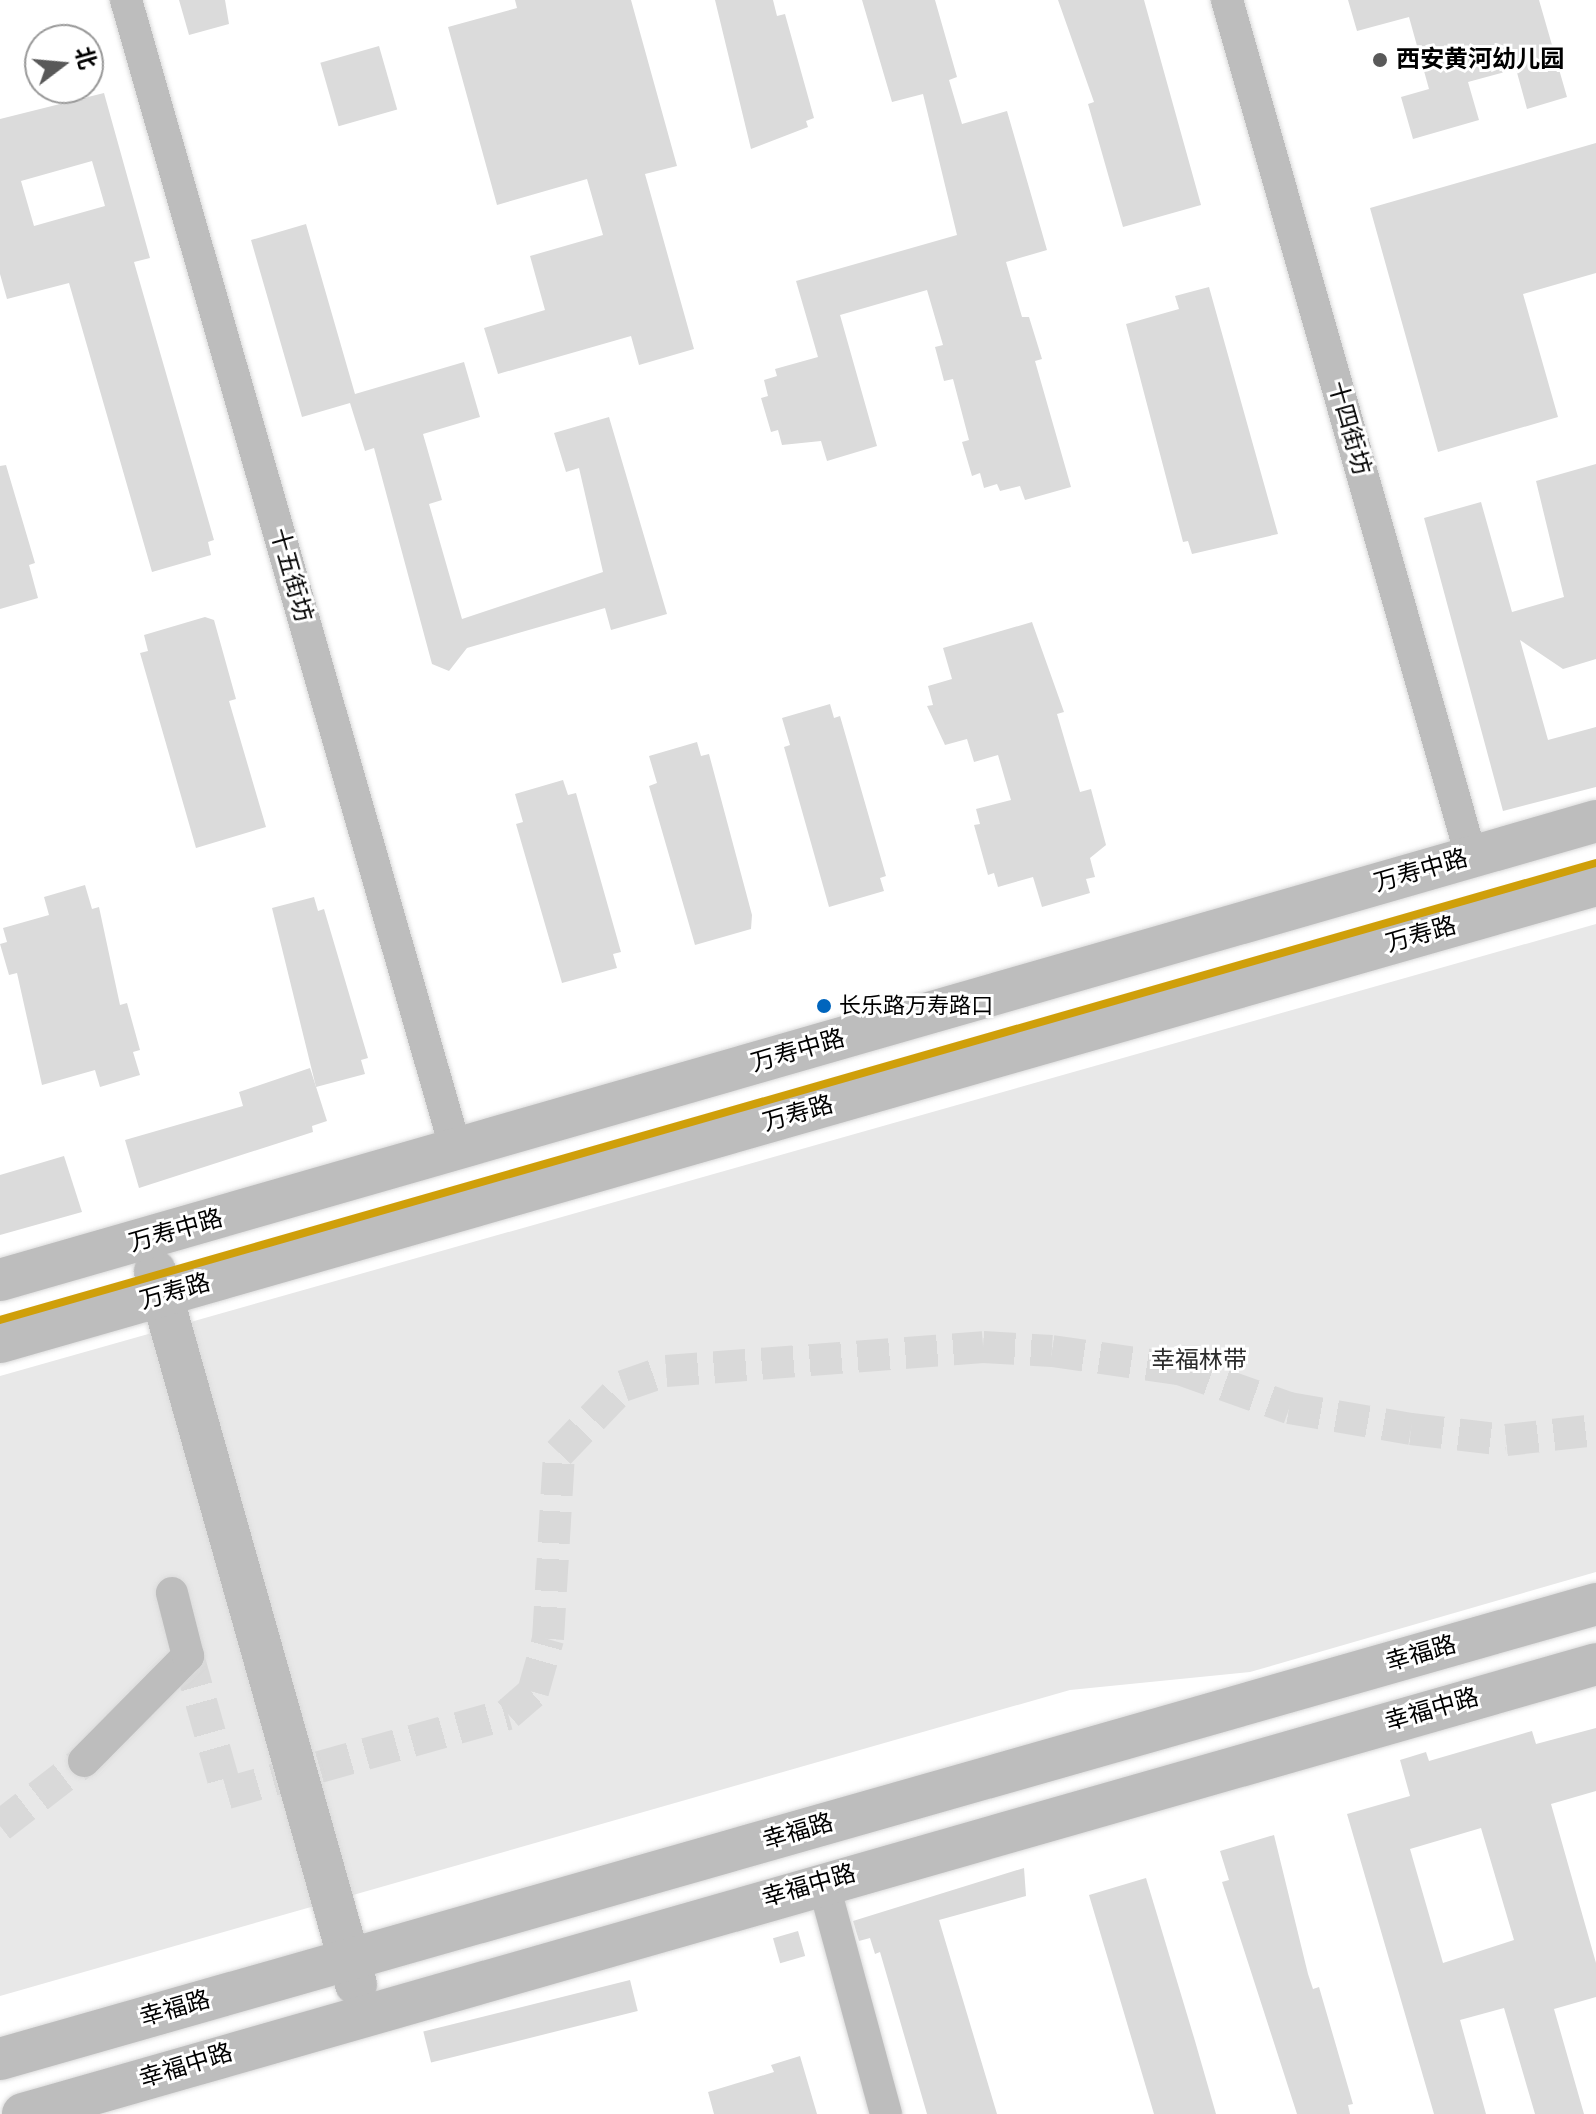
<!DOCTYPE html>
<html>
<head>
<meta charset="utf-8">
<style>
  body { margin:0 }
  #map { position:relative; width:1596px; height:2114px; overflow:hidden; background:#fff; font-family:"Fira Sans Condensed","Noto Sans SC",sans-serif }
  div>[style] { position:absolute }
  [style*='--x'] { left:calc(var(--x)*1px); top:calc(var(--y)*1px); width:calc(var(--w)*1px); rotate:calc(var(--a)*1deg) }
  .green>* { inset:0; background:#e8e8e8 }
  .building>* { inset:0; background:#dbdbdb; transform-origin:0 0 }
  .minor-tunnel>* { height:32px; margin-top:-16px; transform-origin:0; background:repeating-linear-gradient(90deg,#d9d9d9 0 32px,transparent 0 48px) }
  .roads { filter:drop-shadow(0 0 2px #dbdbdb) drop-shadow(0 0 2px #dbdbdb) }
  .minor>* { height:32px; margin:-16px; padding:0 16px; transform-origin:16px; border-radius:16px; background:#bdbdbd }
  .major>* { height:42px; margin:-21px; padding:0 21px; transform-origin:21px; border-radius:21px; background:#bdbdbd }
  .metro-1>* { height:8px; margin:-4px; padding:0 4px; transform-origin:4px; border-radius:4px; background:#cf9f0a }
  .dots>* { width:22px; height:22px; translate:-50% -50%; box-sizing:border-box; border:4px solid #fff; border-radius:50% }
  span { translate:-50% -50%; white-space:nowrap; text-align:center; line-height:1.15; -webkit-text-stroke:6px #fff; paint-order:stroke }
  .bus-label { font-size:22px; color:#000 }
  .left { translate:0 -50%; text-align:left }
  .poi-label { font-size:24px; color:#000; font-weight:700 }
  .street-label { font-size:24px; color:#000 }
  .park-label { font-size:24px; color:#2c2c2c }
  .north { position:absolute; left:24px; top:24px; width:80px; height:80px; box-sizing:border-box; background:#fff; border:2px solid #999; border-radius:50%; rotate:74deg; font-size:22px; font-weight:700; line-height:32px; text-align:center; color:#000 }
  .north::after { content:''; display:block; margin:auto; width:28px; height:36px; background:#595959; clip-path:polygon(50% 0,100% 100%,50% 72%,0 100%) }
</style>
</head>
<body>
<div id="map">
  <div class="green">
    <i style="clip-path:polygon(1596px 924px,1596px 1572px,1250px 1672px,1070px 1690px,0 1996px,0 1376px)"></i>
  </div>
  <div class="building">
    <i style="clip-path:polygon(179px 0,225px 0,229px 24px,189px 35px)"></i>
    <i style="clip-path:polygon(515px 0,631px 0,677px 166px,645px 174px,694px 349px,639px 365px,631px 336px,498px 374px,484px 328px,545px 310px,530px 256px,603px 235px,587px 179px,497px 205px,448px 27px,517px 8px)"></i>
    <i style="clip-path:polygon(715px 0,773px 0,777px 16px,785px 14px,814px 118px,806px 121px,808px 127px,751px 149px)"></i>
    <i style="clip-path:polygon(862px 0,935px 0,957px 77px,949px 80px,962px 124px,1007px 111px,1047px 250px,1006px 262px,1022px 317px,1029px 317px,1042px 359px,1035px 361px,1071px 487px,1025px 500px,1020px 486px,1000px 491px,997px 484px,984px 488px,980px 473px,972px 476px,962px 442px,969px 440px,953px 379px,944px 381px,935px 347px,943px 345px,927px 290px,840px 315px,877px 446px,827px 461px,821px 441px,782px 445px,778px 430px,771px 432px,761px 398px,768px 396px,764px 380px,777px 376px,775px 369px,818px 357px,796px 281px,957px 235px,923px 94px,892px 102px)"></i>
    <i style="clip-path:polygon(1058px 0,1144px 0,1201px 205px,1123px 227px,1088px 104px,1094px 102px)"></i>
    <i style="clip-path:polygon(1348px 0,1539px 0,1567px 97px,1527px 109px,1516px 69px,1468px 82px,1479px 120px,1413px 139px,1401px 97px,1429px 89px,1409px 17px,1357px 31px)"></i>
    <i style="left:379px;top:46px;width:66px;height:61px;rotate:74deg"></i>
    <i style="clip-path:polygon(evenodd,104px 93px,150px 258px,134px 262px,214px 540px,208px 542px,211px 555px,152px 572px,69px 283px,7px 299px,0 274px,0 119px,104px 93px,92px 161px,105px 206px,34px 226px,21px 181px,92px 161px)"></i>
    <i style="clip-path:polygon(1596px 143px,1596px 273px,1523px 294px,1558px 417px,1438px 452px,1370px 208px)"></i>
    <i style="clip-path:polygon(306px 224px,355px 394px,464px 362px,480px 417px,423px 434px,442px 500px,429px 504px,462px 619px,603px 572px,579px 468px,566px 472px,554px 433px,609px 417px,667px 614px,611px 630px,605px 608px,467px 648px,449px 671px,432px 664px,374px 448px,365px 451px,350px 403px,302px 417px,251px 240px)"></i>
    <i style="clip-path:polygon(1209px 287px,1278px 534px,1192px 554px,1188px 541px,1183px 542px,1126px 324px,1179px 309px,1175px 296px)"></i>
    <i style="clip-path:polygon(1596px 464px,1596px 659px,1563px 669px,1520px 640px,1548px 740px,1596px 727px,1596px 787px,1503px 811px,1424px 518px,1481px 502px,1512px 612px,1564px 597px,1536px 481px)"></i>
    <i style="clip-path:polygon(6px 465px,35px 563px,29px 565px,38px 598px,0 609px,0 466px)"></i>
    <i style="clip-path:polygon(205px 617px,214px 620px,236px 699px,229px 701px,266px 827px,196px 848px,140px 653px,148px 651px,144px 635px)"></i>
    <i style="clip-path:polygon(1032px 622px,1064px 712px,1057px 714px,1080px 792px,1091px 789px,1106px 845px,1090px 858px,1095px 877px,1086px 879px,1090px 893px,1042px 907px,1033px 877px,998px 887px,994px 873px,988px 875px,974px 825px,980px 824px,976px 809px,1011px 800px,998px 755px,974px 762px,967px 739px,945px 745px,927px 706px,933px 705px,928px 686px,952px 679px,943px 648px)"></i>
    <i style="clip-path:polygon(830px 704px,834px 718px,840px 716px,886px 876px,880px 878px,884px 891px,829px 907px,784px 747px,790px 745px,782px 718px)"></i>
    <i style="clip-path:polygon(697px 742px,701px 756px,709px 754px,752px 915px,751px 929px,695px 945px,649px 786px,657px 783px,649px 756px)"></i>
    <i style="clip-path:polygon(563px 780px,568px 795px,576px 793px,621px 952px,613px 954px,617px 968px,562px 983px,516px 824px,523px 822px,515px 794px)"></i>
    <i style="clip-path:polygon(85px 885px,92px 909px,99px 907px,120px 1005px,127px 1003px,140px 1050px,133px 1052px,140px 1075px,100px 1087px,95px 1070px,42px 1085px,17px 973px,9px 975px,0 944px,7px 942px,3px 928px,49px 915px,44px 897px)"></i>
    <i style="clip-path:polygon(314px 897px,318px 911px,324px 909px,368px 1058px,361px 1060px,365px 1074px,316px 1087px,272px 908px)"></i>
    <i style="clip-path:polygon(310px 1068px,327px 1121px,312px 1126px,313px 1132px,139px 1188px,125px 1140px,243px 1106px,239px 1092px)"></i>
    <i style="clip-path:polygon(64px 1156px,82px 1212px,0 1235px,0 1175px)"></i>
    <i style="clip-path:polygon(evenodd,1596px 1728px,1596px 1791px,1551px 1804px,1596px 1963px,1596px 1997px,1554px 2009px,1584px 2114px,1535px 2114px,1504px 2008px,1460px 2020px,1486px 2114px,1434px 2114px,1347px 1814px,1410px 1796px,1400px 1760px,1426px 1752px,1429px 1761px,1532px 1731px,1536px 1744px,1596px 1728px,1481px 1828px,1514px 1940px,1443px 1963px,1410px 1849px,1481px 1828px)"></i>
    <i style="clip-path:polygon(1274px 1835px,1308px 1974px,1313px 1989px,1319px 1987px,1353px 2104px,1348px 2105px,1350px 2114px,1297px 2114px,1222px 1882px,1229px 1880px,1220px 1851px)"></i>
    <i style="clip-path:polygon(1024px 1868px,1026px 1896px,939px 1920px,997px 2114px,927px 2114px,880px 1952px,875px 1954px,870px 1938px,859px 1941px,853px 1921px)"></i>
    <i style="clip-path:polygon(1146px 1878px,1195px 2041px,1216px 2114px,1154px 2114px,1089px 1895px)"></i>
    <i style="left:798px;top:1931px;width:26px;height:26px;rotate:74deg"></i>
    <i style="left:630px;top:1980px;width:32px;height:213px;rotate:76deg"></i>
    <i style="clip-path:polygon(800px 2056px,817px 2114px,714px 2114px,708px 2092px,774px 2072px,771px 2065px)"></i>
  </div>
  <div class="minor-tunnel">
    <i style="--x:188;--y:1656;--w:142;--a:74.1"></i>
    <i style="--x:227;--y:1793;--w:292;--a:-15.7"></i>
    <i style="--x:508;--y:1714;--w:33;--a:-41"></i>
    <i style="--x:533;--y:1692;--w:55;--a:-74.2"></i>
    <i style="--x:548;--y:1639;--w:186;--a:-86.6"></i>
    <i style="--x:559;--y:1453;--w:93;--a:-46.3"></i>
    <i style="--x:623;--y:1386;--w:46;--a:-19.2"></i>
    <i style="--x:666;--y:1371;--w:318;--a:-4.3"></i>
    <i style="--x:983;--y:1347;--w:69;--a:3.3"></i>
    <i style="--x:1052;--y:1351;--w:128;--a:8.1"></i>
    <i style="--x:1179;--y:1369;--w:117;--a:19.5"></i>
    <i style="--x:1289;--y:1408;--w:124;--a:9.8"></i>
    <i style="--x:1411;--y:1429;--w:96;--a:6.6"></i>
    <i style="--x:1506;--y:1440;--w:91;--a:-6.3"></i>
    <i style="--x:0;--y:1826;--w:106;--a:-37.7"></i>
  </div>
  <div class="roads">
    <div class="minor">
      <i style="--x:126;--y:0;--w:1196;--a:73.99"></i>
      <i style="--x:1227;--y:0;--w:890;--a:74.09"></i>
      <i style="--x:84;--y:1761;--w:148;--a:-45.3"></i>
      <i style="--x:188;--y:1656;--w:65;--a:-104.3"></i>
      <i style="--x:823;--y:1882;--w:240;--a:74.8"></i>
    </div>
    <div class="major">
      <i style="--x:155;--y:1271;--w:741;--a:74.26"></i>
      <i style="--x:0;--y:1280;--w:1661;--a:-16.04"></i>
      <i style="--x:0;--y:1342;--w:1660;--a:-15.98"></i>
      <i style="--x:0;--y:2059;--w:1660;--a:-15.91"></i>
      <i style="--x:23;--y:2114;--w:1636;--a:-15.96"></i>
    </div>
  </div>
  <div class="metro-1">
    <i style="--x:0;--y:1320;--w:1660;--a:-15.98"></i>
  </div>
  <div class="dots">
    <i style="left:1380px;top:60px;background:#595959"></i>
    <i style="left:824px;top:1006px;background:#0065bd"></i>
  </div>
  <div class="bus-label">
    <span class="left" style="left:839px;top:1006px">长乐路万寿路口</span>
  </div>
  <div class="poi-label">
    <span class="left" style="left:1396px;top:60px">西安黄河幼儿园</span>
  </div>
  <div class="street-label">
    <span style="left:1349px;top:428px;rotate:74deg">十四街坊</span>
    <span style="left:291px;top:575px;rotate:74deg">十五街坊</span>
    <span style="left:1421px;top:871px;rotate:-16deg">万寿中路</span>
    <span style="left:1421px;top:935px;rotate:-16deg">万寿路</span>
    <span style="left:798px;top:1051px;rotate:-16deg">万寿中路</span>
    <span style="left:798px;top:1114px;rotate:-16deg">万寿路</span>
    <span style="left:176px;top:1231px;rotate:-16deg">万寿中路</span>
    <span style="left:175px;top:1292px;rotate:-16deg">万寿路</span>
    <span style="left:1421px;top:1654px;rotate:-16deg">幸福路</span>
    <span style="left:1432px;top:1710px;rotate:-16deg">幸福中路</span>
    <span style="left:798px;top:1832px;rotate:-16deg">幸福路</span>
    <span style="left:809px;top:1886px;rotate:-16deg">幸福中路</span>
    <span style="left:175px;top:2009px;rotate:-16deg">幸福路</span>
    <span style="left:186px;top:2066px;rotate:-17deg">幸福中路</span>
  </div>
  <div class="park-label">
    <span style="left:1199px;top:1361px">幸福林带</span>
  </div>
  <div class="north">北</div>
</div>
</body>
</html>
